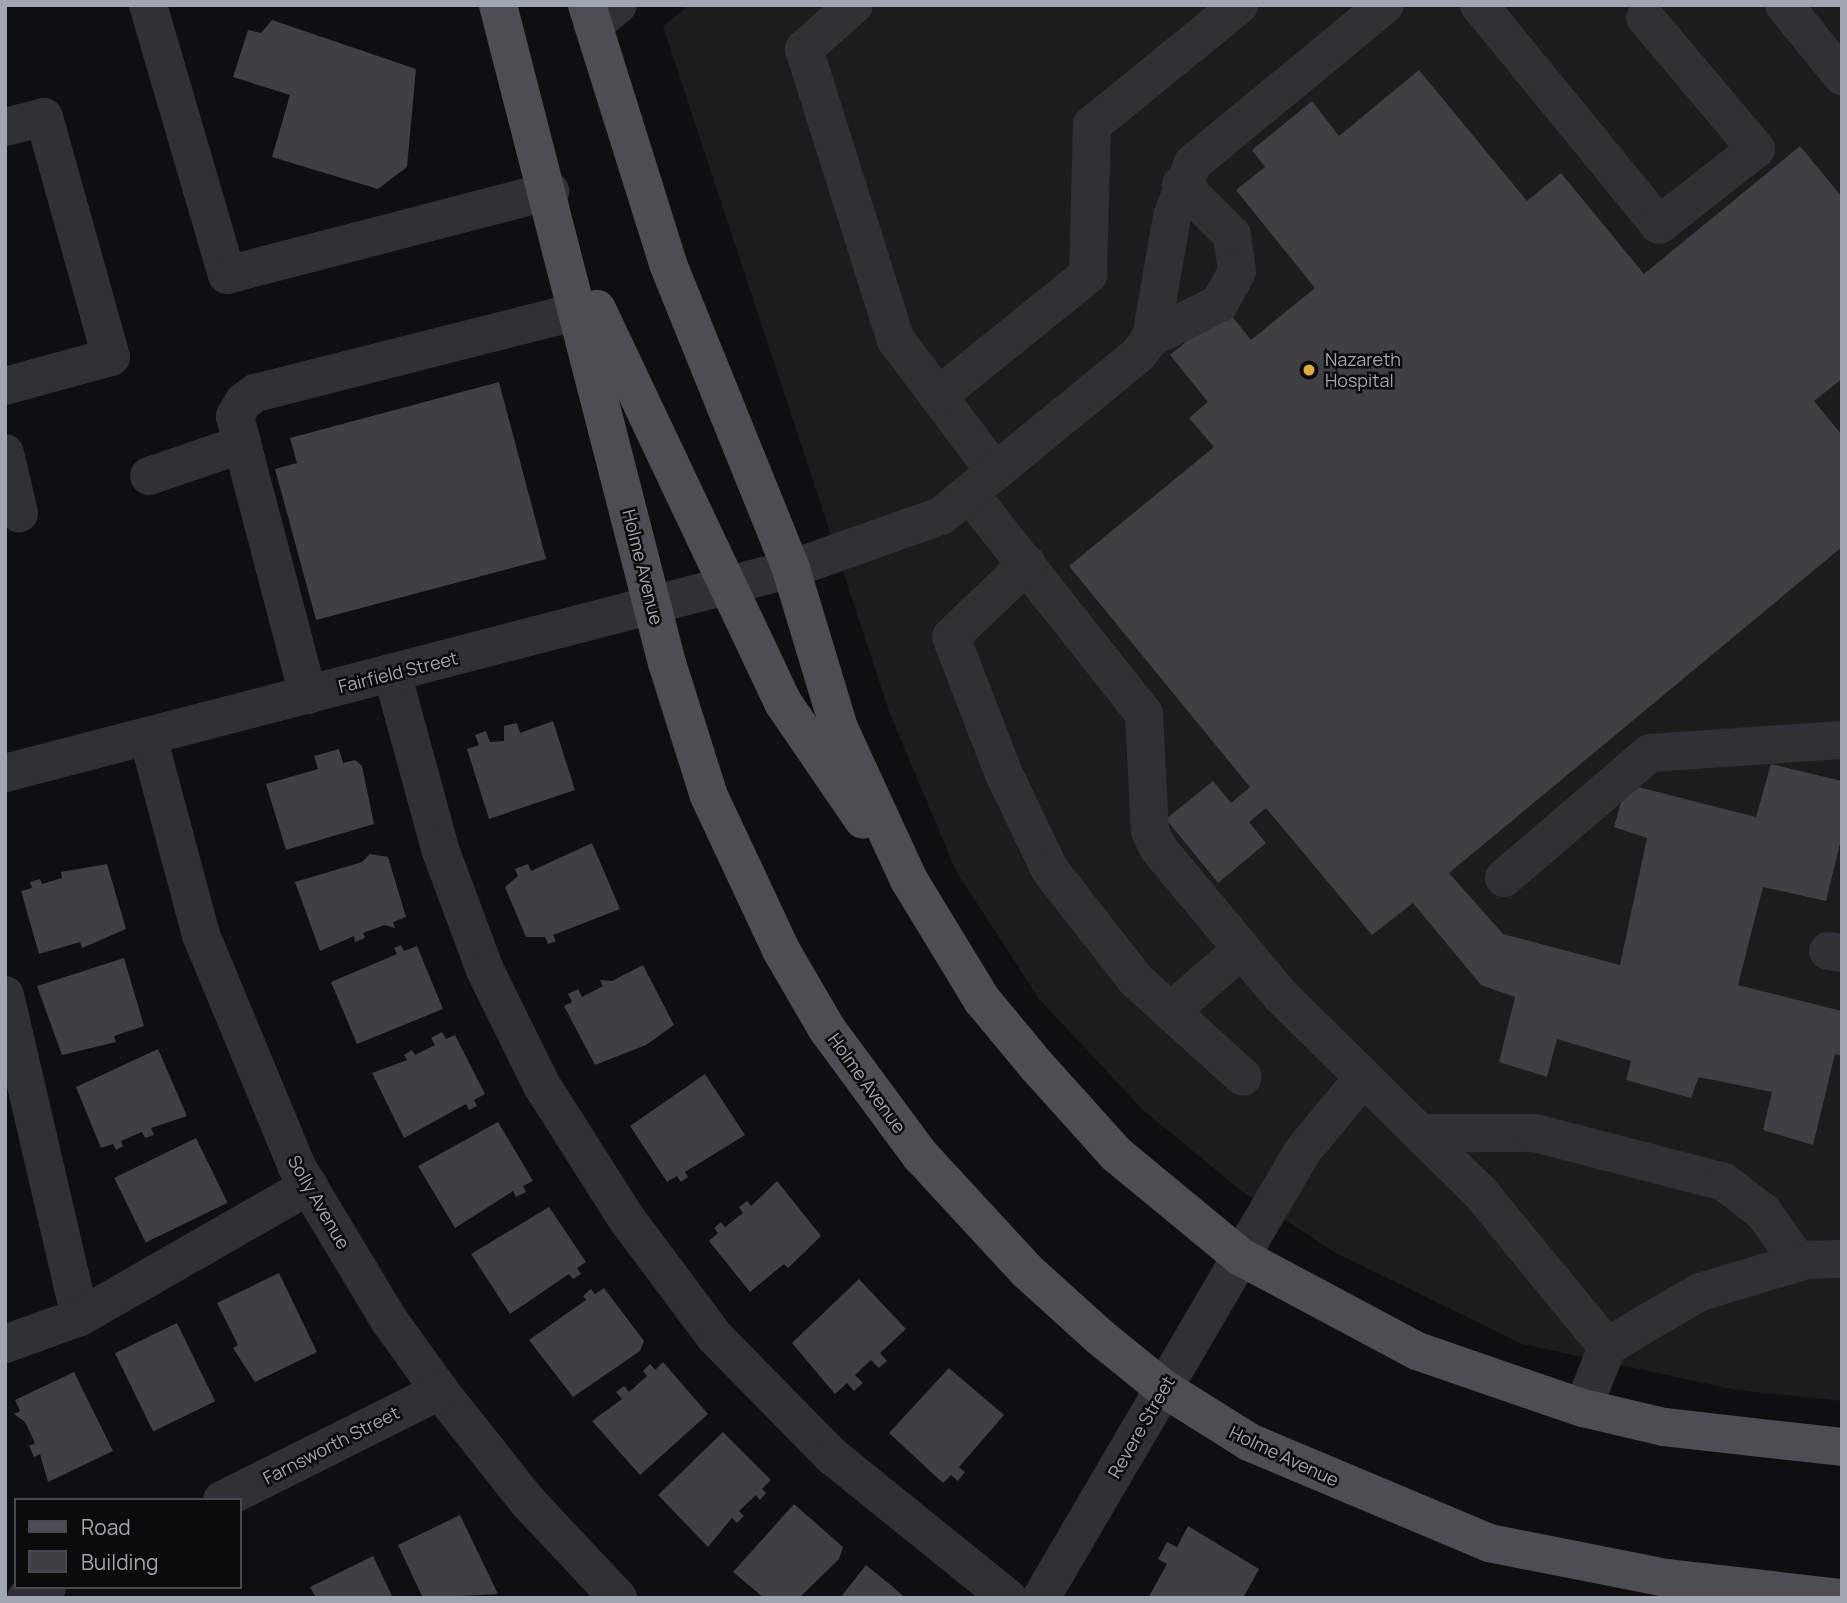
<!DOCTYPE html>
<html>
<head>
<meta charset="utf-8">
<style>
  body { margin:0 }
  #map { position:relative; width:1847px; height:1603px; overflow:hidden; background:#0f0f11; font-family:Manrope,sans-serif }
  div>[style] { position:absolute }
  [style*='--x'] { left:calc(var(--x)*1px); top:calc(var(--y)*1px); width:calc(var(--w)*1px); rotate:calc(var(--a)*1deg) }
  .built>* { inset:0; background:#1c1c1d }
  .building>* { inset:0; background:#3f3f44; transform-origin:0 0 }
  .minor>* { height:38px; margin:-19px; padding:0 19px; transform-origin:19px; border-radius:19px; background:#313135 }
  .major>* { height:38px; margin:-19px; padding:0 19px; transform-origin:19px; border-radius:19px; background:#4d4e54 }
  .dots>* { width:19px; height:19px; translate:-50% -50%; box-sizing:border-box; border:4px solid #0b0b0c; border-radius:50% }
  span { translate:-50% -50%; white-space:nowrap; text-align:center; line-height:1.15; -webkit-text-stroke:5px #0b0b0c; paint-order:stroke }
  .poi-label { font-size:18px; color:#a2a6b0 }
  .left { translate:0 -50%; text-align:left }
  .street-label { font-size:18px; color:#a2a6b0 }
  .frame { position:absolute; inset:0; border:7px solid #a2a6b0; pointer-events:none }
  .legend { position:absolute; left:14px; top:1498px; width:228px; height:91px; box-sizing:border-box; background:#0b0b0c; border:2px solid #47494e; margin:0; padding:9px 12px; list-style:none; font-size:21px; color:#a2a6b0 }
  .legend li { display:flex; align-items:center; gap:14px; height:35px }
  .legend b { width:35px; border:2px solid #47494e }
</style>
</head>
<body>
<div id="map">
  <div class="built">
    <i style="clip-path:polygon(689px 5px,1842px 5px,1842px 1401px,1737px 1390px,1522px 1344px,1334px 1252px,1239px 1189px,1143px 1110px,1039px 999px,956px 871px,890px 714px,663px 26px)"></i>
  </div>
  <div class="building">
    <i style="clip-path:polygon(272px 20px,416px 69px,407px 167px,378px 189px,272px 157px,290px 95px,233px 77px,248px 30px,261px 33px)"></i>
    <i style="clip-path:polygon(1419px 70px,1527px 201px,1561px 173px,1644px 274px,1800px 146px,1842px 197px,1842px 379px,1814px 401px,1842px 435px,1842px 547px,1449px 873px,1503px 934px,1620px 965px,1647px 838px,1614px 827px,1626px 784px,1756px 817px,1771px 764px,1842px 781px,1842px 836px,1826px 901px,1763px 887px,1738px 985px,1842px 1011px,1842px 1056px,1835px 1054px,1813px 1145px,1763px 1130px,1772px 1092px,1699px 1077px,1691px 1098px,1626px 1080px,1631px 1061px,1557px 1039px,1547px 1077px,1499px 1062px,1515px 997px,1481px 985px,1413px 903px,1372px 935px,1266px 808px,1249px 822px,1266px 843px,1218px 883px,1166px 819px,1213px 781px,1231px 803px,1250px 787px,1069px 566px,1214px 447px,1189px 418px,1208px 402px,1170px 355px,1226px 309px,1251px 340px,1315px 288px,1236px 190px,1265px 167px,1252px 150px,1312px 101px,1339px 136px)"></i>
    <i style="clip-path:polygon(499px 382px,546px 559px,316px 620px,275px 469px,297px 463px,290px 438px)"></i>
    <i style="clip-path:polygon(553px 721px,575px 790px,489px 819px,467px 749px,479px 745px,475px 735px,486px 731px,490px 742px,504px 741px,504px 726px,517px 723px,520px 733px)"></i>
    <i style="clip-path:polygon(339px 749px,343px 763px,355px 760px,362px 766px,374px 824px,286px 850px,266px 784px,318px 769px,314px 756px)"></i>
    <i style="clip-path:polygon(592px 843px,620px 909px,553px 935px,556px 941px,548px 944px,545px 937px,526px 937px,505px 887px,518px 876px,515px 869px,528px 864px,531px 871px)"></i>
    <i style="clip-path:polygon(370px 854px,388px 857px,406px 917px,393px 922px,395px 928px,385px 925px,363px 933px,365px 938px,355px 942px,354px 936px,320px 951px,295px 882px,362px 862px)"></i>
    <i style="clip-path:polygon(107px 864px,126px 929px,82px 948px,80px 942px,39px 954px,21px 891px,32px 888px,30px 882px,40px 879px,42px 884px,62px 878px,61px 872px)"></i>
    <i style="clip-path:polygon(401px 945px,404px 951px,417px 946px,443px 1009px,357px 1044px,331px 982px,397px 954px,394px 948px)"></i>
    <i style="clip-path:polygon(124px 958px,144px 1026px,114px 1036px,116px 1042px,62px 1055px,37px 986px)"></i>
    <i style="clip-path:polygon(643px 965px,674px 1025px,646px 1045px,595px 1065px,564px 1006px,572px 1002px,568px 994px,578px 989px,582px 997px,603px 986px,600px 980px,612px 981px)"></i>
    <i style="clip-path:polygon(442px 1032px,446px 1039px,455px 1035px,485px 1094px,474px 1100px,477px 1106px,469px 1110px,466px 1104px,404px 1138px,372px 1073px,407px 1060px,404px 1055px,412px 1050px,415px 1055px,435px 1045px,431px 1038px)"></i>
    <i style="clip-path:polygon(158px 1049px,187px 1116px,151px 1128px,154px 1135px,145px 1138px,142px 1132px,121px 1141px,123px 1146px,116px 1150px,113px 1144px,101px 1148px,76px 1087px)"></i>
    <i style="clip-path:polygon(705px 1074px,745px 1135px,685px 1172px,688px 1177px,681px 1182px,677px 1176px,667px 1182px,630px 1126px)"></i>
    <i style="clip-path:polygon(498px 1122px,533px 1181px,523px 1186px,526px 1192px,516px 1197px,513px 1191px,455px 1228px,418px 1166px)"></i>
    <i style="left:196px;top:1138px;width:72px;height:91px;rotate:64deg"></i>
    <i style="clip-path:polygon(777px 1181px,821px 1236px,788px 1268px,784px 1264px,750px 1292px,709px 1241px,718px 1233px,714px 1228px,721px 1222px,725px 1227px,743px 1213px,739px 1207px,747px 1201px,751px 1206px)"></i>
    <i style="clip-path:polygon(549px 1207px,586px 1262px,577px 1268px,581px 1274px,573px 1279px,569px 1274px,510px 1314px,471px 1254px)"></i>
    <i style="clip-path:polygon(279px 1273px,317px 1352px,255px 1382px,233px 1348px,238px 1345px,217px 1303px)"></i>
    <i style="clip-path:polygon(859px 1279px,906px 1329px,880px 1353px,887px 1361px,879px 1368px,871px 1360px,855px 1375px,863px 1383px,854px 1391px,847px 1383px,835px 1394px,792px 1343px)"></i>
    <i style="clip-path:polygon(604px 1288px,644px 1341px,640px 1351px,573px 1397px,529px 1340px,586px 1300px,583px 1296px,591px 1289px,595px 1294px)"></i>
    <i style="left:177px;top:1323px;width:87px;height:69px;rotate:64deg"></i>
    <i style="clip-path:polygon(663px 1362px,708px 1414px,640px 1475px,592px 1421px,622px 1399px,616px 1392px,624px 1386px,629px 1392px,647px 1376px,643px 1371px,650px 1364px,655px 1370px)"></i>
    <i style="clip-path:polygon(949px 1368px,1004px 1415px,959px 1467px,965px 1472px,958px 1481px,951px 1475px,943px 1483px,889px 1433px)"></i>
    <i style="clip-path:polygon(74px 1372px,113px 1451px,48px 1482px,40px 1454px,34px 1457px,29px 1446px,35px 1443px,25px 1422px,14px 1414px,20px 1411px,15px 1400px)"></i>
    <i style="clip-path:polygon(723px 1432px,771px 1480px,762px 1489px,766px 1493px,760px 1500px,756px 1495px,739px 1511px,744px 1516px,737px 1523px,732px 1518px,708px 1547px,658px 1495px)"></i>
    <i style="clip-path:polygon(794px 1504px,843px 1547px,839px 1559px,799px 1598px,764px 1598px,733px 1572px)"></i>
    <i style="clip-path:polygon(460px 1515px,498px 1594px,423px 1598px,398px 1545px)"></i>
    <i style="clip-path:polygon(1188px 1526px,1259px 1569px,1243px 1598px,1148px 1598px,1167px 1564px,1158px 1559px,1167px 1542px,1177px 1547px)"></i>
    <i style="clip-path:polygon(373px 1556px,393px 1598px,316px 1598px,310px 1587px)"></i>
    <i style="clip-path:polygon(866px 1565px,893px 1587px,906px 1598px,840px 1598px)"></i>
  </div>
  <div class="minor">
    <i style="--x:148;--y:5;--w:281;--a:73.7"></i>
    <i style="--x:227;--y:275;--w:334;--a:-14.6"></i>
    <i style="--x:854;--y:5;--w:67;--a:138.7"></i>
    <i style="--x:804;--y:49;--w:305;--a:72.5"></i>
    <i style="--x:896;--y:340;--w:165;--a:53.1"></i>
    <i style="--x:1479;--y:5;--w:284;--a:50.7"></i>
    <i style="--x:1659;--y:225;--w:123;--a:-38.1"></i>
    <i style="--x:1756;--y:149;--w:172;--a:-130.1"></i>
    <i style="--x:1784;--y:5;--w:92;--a:50.8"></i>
    <i style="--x:593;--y:25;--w:32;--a:-39"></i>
    <i style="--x:5;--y:127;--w:40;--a:-14.4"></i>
    <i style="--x:44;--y:117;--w:249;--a:74.4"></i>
    <i style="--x:111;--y:357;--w:110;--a:164.7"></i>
    <i style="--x:1151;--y:338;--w:77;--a:-26.9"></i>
    <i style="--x:1220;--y:303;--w:36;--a:-62"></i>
    <i style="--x:1237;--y:271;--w:36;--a:-98"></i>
    <i style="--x:1232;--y:235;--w:72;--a:-135"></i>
    <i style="--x:938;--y:396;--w:193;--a:-38.9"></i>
    <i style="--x:1088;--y:275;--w:150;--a:-88.5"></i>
    <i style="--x:1092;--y:125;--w:190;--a:-39.2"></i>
    <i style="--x:5;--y:453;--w:62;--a:76.9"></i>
    <i style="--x:149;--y:476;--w:99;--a:-18.8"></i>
    <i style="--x:969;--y:493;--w:282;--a:51.6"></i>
    <i style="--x:1144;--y:714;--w:117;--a:87.1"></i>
    <i style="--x:1150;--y:831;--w:19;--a:65"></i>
    <i style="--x:1158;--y:848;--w:192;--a:50.3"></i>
    <i style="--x:1281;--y:996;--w:278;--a:44.6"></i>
    <i style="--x:1479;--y:1191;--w:202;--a:50.6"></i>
    <i style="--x:1027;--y:564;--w:105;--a:136.2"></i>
    <i style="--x:951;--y:637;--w:147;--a:68.9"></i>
    <i style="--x:1004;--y:774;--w:106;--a:64.4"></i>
    <i style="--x:1050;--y:870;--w:140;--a:52"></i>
    <i style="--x:1136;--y:980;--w:144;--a:42.2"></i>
    <i style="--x:392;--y:673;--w:182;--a:74.7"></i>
    <i style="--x:440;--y:849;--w:129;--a:69.6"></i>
    <i style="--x:485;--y:970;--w:127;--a:63.8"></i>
    <i style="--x:541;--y:1084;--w:159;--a:57.6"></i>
    <i style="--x:626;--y:1218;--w:149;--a:53.2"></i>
    <i style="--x:715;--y:1337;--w:167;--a:45.5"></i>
    <i style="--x:832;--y:1456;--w:226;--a:38.9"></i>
    <i style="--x:308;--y:695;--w:288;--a:-104.7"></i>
    <i style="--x:235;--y:416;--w:17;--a:-59"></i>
    <i style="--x:244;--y:401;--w:14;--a:-36"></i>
    <i style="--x:255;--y:393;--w:335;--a:-14.2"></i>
    <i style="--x:148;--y:737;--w:205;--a:75"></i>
    <i style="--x:201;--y:935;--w:251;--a:67.5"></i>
    <i style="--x:297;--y:1167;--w:179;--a:59"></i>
    <i style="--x:389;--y:1320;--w:87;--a:54.3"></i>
    <i style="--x:440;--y:1391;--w:142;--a:51.6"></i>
    <i style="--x:528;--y:1502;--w:132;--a:46.8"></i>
    <i style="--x:5;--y:773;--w:812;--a:-14.55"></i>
    <i style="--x:791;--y:569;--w:159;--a:-19.5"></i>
    <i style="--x:941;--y:516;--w:254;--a:-39.3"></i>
    <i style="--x:1138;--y:355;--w:21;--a:-53"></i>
    <i style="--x:1151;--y:338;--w:124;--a:-80.2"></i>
    <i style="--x:1172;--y:216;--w:57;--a:-68.4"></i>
    <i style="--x:1193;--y:163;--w:249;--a:-39.5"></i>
    <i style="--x:1504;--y:878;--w:192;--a:-40.6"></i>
    <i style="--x:1650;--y:753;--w:192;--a:-3.9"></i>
    <i style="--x:1828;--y:951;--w:14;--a:8"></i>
    <i style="--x:5;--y:995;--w:331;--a:76.9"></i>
    <i style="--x:1171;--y:1011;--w:94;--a:-41.1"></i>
    <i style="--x:1420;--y:1133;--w:115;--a:0"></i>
    <i style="--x:1535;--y:1133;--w:195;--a:14.5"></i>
    <i style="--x:1724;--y:1182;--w:49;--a:37.6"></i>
    <i style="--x:1763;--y:1212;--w:62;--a:54.2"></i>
    <i style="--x:5;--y:1344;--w:80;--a:-19.8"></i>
    <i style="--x:80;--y:1317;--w:264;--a:-29.8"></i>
    <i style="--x:1583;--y:1408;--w:66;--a:-68.5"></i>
    <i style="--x:1607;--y:1347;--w:50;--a:-31.2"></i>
    <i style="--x:1650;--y:1321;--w:58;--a:-30.1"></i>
    <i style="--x:1700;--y:1292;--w:112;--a:-16.7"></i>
    <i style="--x:1807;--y:1260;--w:35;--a:-2"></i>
    <i style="--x:222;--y:1500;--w:244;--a:-26.6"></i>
    <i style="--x:26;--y:1598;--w:24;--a:-28"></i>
    <i style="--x:1041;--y:1598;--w:517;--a:-59.66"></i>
    <i style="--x:1302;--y:1152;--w:96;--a:-50.5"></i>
  </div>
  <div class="major">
    <i style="--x:498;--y:5;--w:679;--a:75.6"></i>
    <i style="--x:667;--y:663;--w:139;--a:72.5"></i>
    <i style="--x:709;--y:796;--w:170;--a:64.9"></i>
    <i style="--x:781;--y:950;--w:91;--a:59.8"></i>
    <i style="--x:827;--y:1029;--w:157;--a:53.6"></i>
    <i style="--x:920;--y:1155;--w:156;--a:47.3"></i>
    <i style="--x:1026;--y:1270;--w:100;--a:42.2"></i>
    <i style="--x:1100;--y:1337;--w:81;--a:39"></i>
    <i style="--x:1163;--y:1388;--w:102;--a:32.1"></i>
    <i style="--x:1249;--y:1442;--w:260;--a:22.8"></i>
    <i style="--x:1489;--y:1543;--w:180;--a:11.2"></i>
    <i style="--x:1666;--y:1578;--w:177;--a:6.5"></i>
    <i style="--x:587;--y:5;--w:271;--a:72.6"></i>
    <i style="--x:668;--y:264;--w:329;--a:68"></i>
    <i style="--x:791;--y:569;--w:166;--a:73.2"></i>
    <i style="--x:839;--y:728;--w:167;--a:65.3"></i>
    <i style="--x:909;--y:880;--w:140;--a:58.7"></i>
    <i style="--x:982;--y:1000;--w:85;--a:50.3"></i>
    <i style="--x:1036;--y:1065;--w:120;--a:48"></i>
    <i style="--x:1116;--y:1154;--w:162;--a:39.5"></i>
    <i style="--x:1241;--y:1257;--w:200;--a:28.1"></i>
    <i style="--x:1417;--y:1351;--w:176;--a:19"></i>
    <i style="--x:1583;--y:1408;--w:83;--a:13.2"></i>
    <i style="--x:1664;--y:1427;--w:179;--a:6.4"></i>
    <i style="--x:597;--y:309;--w:437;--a:64.7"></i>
    <i style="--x:784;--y:704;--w:140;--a:55.7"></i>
  </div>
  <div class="dots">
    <i style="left:1309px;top:370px;background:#dfaa39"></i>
  </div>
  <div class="poi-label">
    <span class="left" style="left:1325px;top:370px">Nazareth<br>Hospital</span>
  </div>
  <div class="street-label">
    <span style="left:643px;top:567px;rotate:76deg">Holme Avenue</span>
    <span style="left:398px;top:672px;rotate:-14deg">Fairfield Street</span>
    <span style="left:867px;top:1083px;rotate:54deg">Holme Avenue</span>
    <span style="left:319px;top:1202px;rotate:60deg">Solly Avenue</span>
    <span style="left:1141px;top:1427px;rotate:-60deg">Revere Street</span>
    <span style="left:331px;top:1445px;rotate:-27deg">Farnsworth Street</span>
    <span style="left:1284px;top:1456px;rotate:25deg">Holme Avenue</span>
  </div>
  <div class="frame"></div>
  <ul class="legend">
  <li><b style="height:9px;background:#4d4e54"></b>Road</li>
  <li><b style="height:19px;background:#3f3f44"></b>Building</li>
  </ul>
</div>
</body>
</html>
